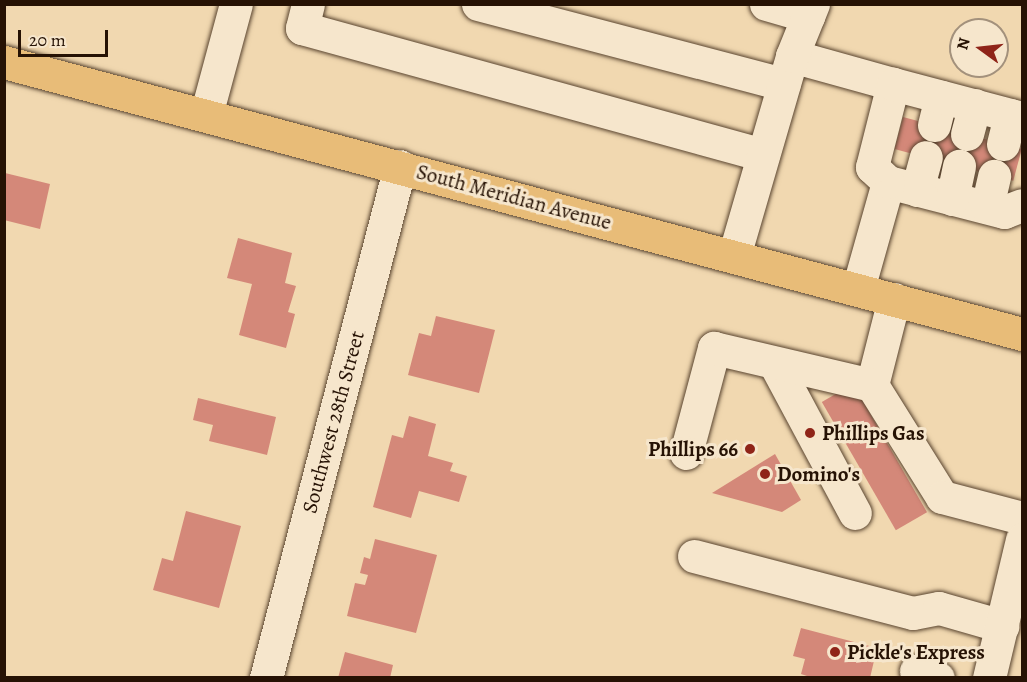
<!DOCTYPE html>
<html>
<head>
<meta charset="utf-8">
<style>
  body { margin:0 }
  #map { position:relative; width:1027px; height:682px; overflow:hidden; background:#f1d8b0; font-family:Alegreya,serif }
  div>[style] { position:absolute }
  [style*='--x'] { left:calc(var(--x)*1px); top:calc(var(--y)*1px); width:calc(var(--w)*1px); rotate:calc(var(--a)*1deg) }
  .building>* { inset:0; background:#d48879; transform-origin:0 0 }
  .roads { filter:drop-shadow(0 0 2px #59442f) drop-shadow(0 0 2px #59442f) }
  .minor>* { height:33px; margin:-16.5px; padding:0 16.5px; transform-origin:16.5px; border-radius:16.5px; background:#f6e6cc }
  .major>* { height:33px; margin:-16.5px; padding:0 16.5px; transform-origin:16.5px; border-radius:16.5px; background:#e8bc78 }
  .dots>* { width:16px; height:16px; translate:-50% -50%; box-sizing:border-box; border:3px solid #f6e6cc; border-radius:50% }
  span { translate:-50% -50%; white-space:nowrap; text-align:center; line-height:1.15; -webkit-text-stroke:6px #f6e6cc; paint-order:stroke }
  .street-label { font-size:21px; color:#261204 }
  .poi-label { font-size:21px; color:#261204; font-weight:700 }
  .left { translate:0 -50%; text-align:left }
  .right { translate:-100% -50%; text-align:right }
  .frame { position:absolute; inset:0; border:6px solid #261204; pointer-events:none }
  .north { position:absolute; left:949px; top:18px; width:60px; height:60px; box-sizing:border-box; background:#f6e6cc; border:2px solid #a3917c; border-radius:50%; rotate:285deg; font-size:16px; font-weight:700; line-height:24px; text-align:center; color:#261204 }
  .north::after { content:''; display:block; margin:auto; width:21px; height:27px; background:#8f2418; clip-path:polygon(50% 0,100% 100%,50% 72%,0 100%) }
  .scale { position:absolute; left:18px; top:30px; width:90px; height:27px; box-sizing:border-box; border:3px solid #261204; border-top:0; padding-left:8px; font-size:18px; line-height:21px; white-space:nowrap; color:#261204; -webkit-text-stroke:4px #f6e6cc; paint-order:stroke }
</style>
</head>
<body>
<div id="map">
  <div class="building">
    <i style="left:903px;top:117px;width:123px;height:33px;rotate:15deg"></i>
    <i style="clip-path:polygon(5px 173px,50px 184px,40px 229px,4px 220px)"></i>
    <i style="clip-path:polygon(238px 238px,292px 253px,285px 283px,296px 286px,288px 312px,295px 314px,286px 348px,239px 335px,252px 284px,227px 278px)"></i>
    <i style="clip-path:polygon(436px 316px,495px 330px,479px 393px,408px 375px,419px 333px,431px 336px)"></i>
    <i style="left:853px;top:384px;width:148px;height:36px;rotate:60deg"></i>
    <i style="clip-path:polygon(198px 398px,276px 417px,267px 455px,209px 441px,213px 425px,193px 420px)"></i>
    <i style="clip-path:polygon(409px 416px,436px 424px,428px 456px,453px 463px,450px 471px,467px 476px,459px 502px,419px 491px,411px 518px,373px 507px,392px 435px,403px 438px)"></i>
    <i style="clip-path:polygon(775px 454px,801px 500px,782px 512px,712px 493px)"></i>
    <i style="clip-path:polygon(186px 511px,241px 526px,219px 608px,153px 590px,162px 558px,173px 561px)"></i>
    <i style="clip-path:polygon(375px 539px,437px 555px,416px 633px,347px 616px,355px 583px,365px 585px,368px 575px,360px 573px,364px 557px,370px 559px)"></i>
    <i style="clip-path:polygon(801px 628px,877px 648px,870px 678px,813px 678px,801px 674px,805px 659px,793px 656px)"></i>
    <i style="clip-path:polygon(345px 652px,393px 665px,390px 678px,338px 678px)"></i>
  </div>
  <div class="roads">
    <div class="minor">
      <i style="--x:308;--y:4;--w:25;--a:104"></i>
      <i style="--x:302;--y:28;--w:478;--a:15.4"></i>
      <i style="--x:478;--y:4;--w:316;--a:14.7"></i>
      <i style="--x:766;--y:4;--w:44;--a:15.9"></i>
      <i style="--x:792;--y:56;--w:105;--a:15.5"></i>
      <i style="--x:206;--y:115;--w:115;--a:-74.9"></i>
      <i style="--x:934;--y:125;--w:29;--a:-76"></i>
      <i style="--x:967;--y:134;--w:30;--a:-75"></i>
      <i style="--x:1003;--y:144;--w:30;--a:-76"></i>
      <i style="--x:888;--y:182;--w:120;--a:14.5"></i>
      <i style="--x:1004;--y:212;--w:19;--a:-21"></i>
      <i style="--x:917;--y:190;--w:34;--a:-75"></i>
      <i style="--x:952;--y:199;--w:34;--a:-78"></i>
      <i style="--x:987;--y:207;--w:32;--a:-77"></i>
      <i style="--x:734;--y:256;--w:208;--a:-73.8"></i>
      <i style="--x:792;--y:56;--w:56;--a:-68"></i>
      <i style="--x:858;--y:289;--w:111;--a:-74.3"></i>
      <i style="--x:888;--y:182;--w:22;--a:-137"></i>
      <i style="--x:872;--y:167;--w:86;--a:-75.8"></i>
      <i style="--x:893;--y:84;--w:133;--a:14.8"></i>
      <i style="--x:894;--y:299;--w:89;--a:104.3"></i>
      <i style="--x:872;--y:385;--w:132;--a:58"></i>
      <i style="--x:942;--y:497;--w:83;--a:14.7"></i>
      <i style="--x:775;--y:364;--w:169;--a:61.8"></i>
      <i style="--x:686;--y:453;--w:109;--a:-75.1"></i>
      <i style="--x:714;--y:348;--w:162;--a:13.2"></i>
      <i style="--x:694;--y:556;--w:226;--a:14.6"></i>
      <i style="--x:913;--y:613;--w:26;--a:-11"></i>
      <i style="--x:939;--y:608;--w:66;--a:15.9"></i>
      <i style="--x:916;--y:671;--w:23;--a:18"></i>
      <i style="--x:266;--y:678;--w:529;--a:-75.33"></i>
      <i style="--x:989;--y:678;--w:142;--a:-76.6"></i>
    </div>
    <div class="major">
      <i style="--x:4;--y:62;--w:1054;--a:14.96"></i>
    </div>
  </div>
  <div class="dots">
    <i style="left:810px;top:433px;background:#8f2418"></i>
    <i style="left:750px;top:449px;background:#8f2418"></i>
    <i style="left:765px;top:474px;background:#8f2418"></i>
    <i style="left:835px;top:652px;background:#8f2418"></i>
  </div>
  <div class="street-label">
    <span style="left:514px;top:197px;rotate:15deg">South Meridian Avenue</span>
    <span style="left:333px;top:422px;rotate:-75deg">Southwest 28th Street</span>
  </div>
  <div class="poi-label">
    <span class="left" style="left:822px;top:433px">Phillips Gas</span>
    <span class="right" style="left:738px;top:449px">Phillips 66</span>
    <span class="left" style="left:777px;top:474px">Domino's</span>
    <span class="left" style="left:847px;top:652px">Pickle's Express</span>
  </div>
  <div class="frame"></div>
  <div class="north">N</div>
  <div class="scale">20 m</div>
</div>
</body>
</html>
